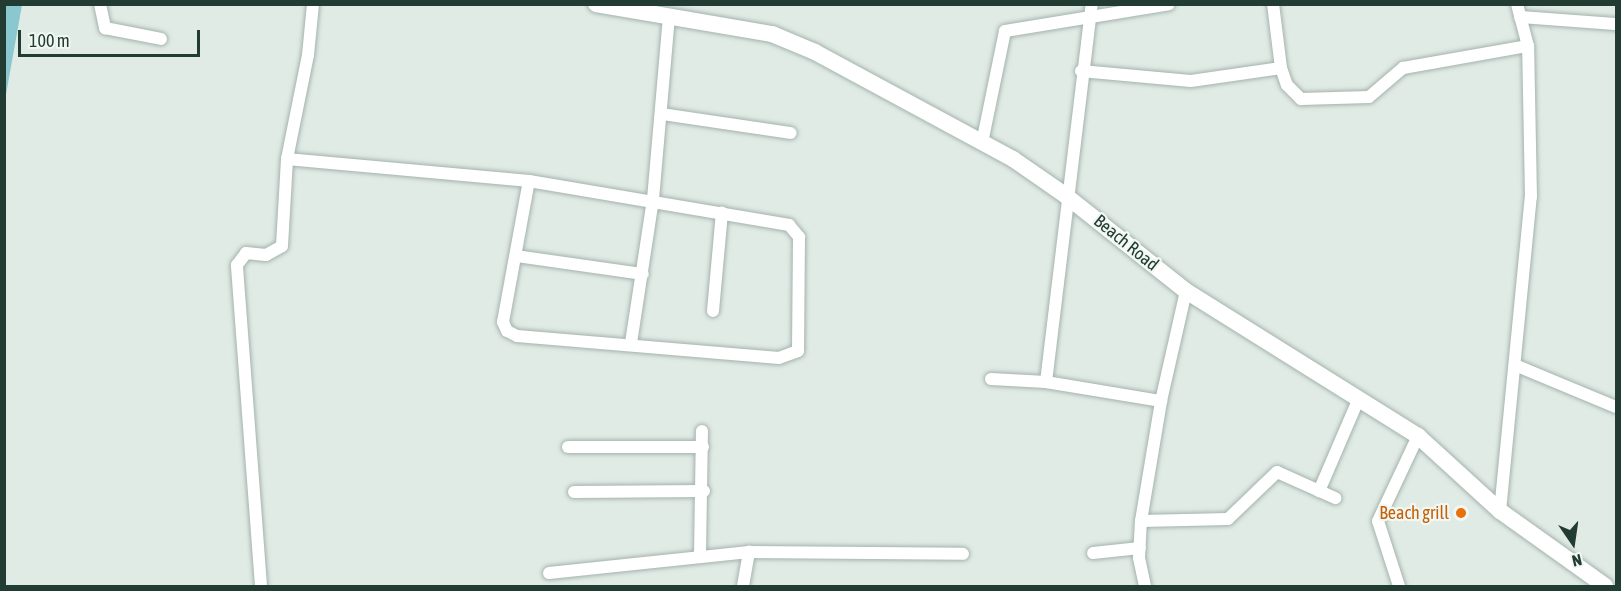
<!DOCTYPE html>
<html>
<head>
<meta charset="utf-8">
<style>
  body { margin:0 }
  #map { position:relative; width:1621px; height:591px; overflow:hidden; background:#e1ebe6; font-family:"Asap Condensed",sans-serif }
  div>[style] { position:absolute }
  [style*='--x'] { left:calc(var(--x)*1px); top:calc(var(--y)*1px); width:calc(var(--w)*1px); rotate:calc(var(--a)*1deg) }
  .water>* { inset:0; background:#8ac7ce }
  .roads { filter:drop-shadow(0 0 2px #a4b3ad) drop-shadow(0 0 2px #a4b3ad) }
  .minor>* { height:12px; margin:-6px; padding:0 6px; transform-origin:6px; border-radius:6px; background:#fff }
  .secondary>* { height:16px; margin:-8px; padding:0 8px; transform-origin:8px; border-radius:8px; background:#fff }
  .dots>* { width:16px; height:16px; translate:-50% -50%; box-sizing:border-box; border:3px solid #f1f8f4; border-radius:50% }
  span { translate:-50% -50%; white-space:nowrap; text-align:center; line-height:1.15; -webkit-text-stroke:4.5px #f1f8f4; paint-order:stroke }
  .street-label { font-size:18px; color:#223b33 }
  .food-label { font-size:18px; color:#c56008 }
  .right { translate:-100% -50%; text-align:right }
  .frame { position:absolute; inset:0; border:6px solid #223b33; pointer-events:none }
  .north { position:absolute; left:1543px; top:513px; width:60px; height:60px; -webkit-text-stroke:4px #f1f8f4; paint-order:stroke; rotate:167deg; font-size:16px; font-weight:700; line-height:24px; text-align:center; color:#223b33 }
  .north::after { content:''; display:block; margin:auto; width:21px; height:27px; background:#223b33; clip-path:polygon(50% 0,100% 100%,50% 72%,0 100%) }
  .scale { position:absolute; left:18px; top:30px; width:182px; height:27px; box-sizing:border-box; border:3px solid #223b33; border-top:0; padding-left:8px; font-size:18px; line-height:21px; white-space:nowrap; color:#223b33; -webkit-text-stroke:4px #f1f8f4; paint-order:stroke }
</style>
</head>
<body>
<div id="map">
  <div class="water">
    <i style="clip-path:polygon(5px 4px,22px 5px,5px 100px,4px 5px)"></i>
  </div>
  <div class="roads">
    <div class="minor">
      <i style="--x:100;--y:4;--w:25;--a:78"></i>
      <i style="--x:105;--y:28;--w:57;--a:11.1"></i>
      <i style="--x:1520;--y:17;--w:96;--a:4.2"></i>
      <i style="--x:1281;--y:68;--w:18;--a:71"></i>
      <i style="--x:1287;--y:85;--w:20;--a:45"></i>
      <i style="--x:1301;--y:99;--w:68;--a:-1.7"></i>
      <i style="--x:1369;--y:97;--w:45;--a:-40.5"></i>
      <i style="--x:1403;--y:68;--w:127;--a:-10"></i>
      <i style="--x:1081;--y:71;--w:110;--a:5.2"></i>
      <i style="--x:1191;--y:81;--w:91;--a:-8.2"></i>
      <i style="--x:1281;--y:68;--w:64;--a:-97.1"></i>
      <i style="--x:662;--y:114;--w:130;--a:8.4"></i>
      <i style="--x:982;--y:143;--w:114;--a:-78.4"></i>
      <i style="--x:1005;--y:31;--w:166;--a:-9.3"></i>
      <i style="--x:287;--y:159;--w:243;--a:5.2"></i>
      <i style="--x:529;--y:181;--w:264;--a:9.6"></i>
      <i style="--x:789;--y:225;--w:16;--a:50"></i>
      <i style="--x:799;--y:237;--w:114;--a:90.5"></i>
      <i style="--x:798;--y:351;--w:20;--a:160"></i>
      <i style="--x:779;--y:358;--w:263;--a:-175.2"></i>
      <i style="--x:517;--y:336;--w:11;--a:-153"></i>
      <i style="--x:507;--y:331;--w:10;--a:-114"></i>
      <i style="--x:503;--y:322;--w:143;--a:-79.6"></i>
      <i style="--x:516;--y:256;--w:128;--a:8.1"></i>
      <i style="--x:713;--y:311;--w:99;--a:-84.8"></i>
      <i style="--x:631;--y:343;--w:146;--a:-81.3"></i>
      <i style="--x:653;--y:199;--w:184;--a:-85"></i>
      <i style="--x:1515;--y:365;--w:109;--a:22.6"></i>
      <i style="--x:991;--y:379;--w:55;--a:3.1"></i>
      <i style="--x:1046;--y:382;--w:117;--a:9.4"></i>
      <i style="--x:1046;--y:382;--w:381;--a:-83.1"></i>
      <i style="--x:568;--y:447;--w:135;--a:0"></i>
      <i style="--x:1319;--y:491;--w:101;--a:-66.7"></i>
      <i style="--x:574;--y:492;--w:130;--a:-0.4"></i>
      <i style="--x:1500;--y:511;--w:316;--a:-84.4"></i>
      <i style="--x:1531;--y:197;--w:151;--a:-91.1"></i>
      <i style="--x:1528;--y:46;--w:43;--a:-104.7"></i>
      <i style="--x:1141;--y:521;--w:87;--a:-1.3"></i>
      <i style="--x:1228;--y:519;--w:68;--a:-43.8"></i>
      <i style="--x:1277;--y:472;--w:64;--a:24.1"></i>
      <i style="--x:1093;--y:553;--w:47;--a:-6.1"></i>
      <i style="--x:700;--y:555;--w:124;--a:-89.1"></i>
      <i style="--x:549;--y:573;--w:201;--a:-6"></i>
      <i style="--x:749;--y:552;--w:214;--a:0.5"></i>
      <i style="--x:261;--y:586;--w:322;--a:-94.3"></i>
      <i style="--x:237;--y:265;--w:15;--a:-53"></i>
      <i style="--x:246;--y:253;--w:20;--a:6"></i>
      <i style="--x:266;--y:255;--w:18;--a:-29"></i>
      <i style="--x:282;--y:246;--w:87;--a:-86.7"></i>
      <i style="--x:287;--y:159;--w:106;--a:-78.6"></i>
      <i style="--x:308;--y:55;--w:51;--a:-84.4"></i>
      <i style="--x:743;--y:586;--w:35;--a:-80"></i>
      <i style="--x:1145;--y:586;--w:29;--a:-102"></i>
      <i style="--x:1139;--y:558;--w:37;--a:-87"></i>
      <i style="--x:1141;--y:521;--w:122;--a:-80.5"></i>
      <i style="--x:1161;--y:401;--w:113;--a:-77.2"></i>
      <i style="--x:1399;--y:586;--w:68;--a:-107.9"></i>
      <i style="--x:1378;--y:521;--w:94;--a:-64.8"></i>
    </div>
    <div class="secondary">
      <i style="--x:596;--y:4;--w:179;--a:9.7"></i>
      <i style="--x:772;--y:34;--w:47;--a:22.7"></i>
      <i style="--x:815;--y:52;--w:225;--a:28.4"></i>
      <i style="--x:1013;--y:159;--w:63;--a:34.7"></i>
      <i style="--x:1065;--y:195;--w:154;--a:38.4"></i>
      <i style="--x:1186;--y:291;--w:274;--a:32"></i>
      <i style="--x:1418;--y:436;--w:111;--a:42.4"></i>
      <i style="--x:1500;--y:511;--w:129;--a:35.5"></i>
    </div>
  </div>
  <div class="dots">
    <i style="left:1461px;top:513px;background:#e8710a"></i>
  </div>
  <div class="street-label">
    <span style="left:1126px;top:243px;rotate:39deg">Beach Road</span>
  </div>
  <div class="food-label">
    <span class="right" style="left:1449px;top:513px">Beach grill</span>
  </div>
  <div class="frame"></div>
  <div class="north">N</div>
  <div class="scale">100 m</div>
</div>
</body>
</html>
